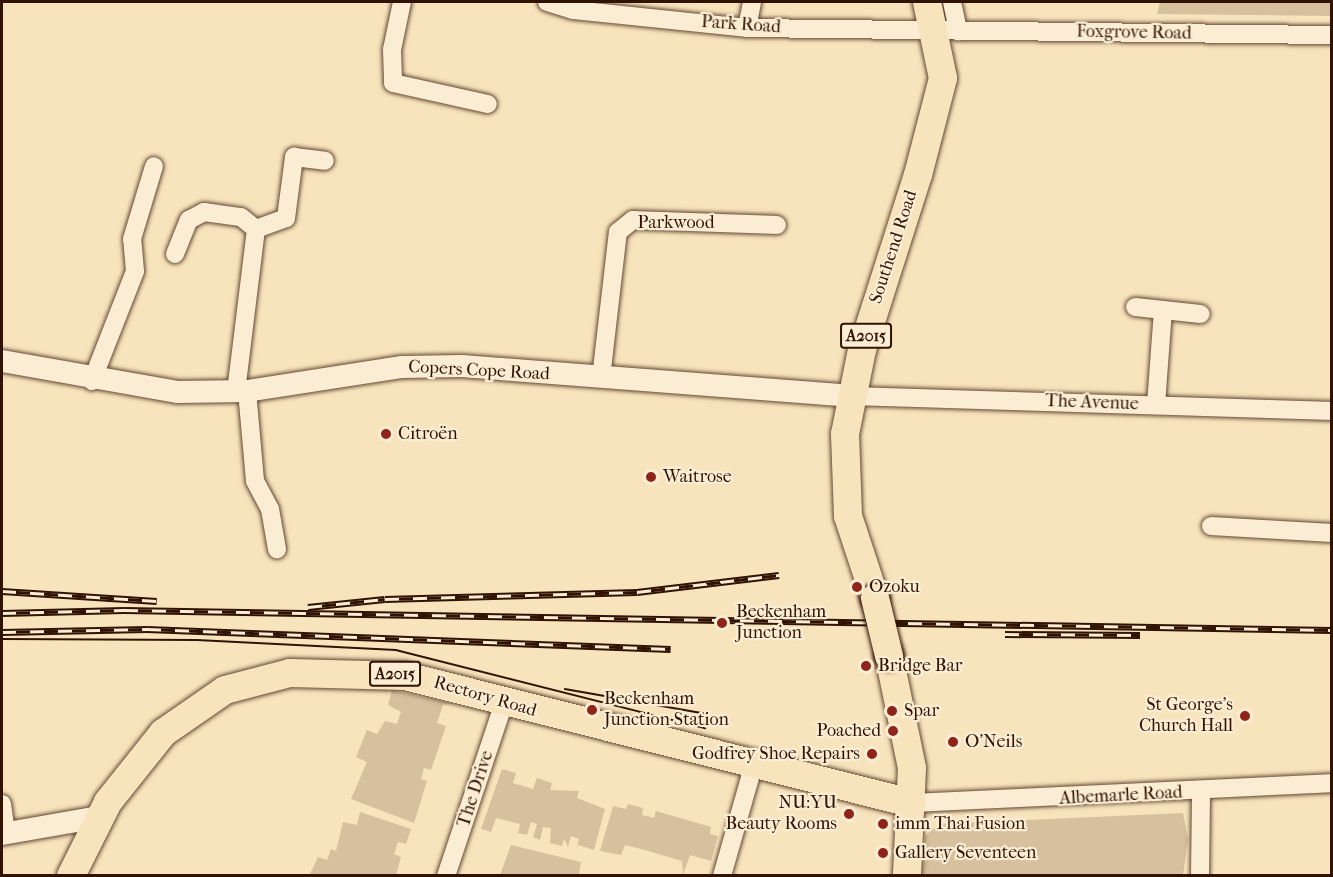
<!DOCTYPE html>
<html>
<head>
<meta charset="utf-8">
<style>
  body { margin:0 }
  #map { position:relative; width:1333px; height:877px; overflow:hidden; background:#f8e4bc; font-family:"IM FELL French Canon",serif }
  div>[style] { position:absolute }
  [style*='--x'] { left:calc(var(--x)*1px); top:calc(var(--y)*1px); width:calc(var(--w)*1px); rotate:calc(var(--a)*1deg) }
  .green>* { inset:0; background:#d6c09d }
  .roads { filter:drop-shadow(0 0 2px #634733) drop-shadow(0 0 2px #634733) }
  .minor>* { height:18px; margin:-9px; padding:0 9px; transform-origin:9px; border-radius:9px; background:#faedd3 }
  .tertiary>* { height:22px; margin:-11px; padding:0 11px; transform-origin:11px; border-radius:11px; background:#faedd3 }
  .primary>* { height:28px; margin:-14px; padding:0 14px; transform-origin:14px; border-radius:14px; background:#f8e4bc }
  .tram>* { height:1.5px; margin:-0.75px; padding:0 0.75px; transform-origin:0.75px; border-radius:0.75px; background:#311305 }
  .rail>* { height:7px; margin-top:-3.5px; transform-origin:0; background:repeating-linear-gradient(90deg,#faedd3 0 14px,#311305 0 28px); box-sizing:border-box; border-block:2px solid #311305 }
  .bridges { filter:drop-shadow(0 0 2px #311305) drop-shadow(0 0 2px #311305) }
  .primary-bridge>* { height:28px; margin:-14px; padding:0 14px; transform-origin:14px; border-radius:14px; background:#f8e4bc }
  .dots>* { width:16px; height:16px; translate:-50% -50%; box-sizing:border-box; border:3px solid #faedd3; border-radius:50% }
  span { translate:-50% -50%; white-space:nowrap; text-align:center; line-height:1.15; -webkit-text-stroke:4.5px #faedd3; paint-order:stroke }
  .shield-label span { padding:2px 4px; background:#faedd3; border:2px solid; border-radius:4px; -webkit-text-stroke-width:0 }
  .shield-label { font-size:16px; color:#311305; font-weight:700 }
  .street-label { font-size:18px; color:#311305 }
  .poi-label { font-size:18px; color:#311305 }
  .left { translate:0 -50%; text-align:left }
  .right { translate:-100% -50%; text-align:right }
  .frame { position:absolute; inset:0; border:3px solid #311305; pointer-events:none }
</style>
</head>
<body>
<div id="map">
  <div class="green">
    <i style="clip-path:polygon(1160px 2px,1331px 2px,1331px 16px,1157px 14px)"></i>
    <i style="clip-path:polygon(392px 690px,453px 704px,443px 705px,437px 723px,446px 726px,431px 770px,424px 768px,421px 779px,427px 781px,414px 823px,351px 799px,367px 762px,356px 757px,367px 730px,377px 734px,385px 721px,397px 724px,401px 712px,388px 705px)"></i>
    <i style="clip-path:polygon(502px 769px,516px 773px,513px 783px,533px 789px,537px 778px,552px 783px,550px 790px,579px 791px,577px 798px,605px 809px,594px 850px,578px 845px,576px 850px,579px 839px,571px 836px,568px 847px,564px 839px,562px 846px,550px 843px,551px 828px,543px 827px,540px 840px,533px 837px,537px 824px,531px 822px,527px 835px,518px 833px,520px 824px,496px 818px,491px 832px,481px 829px)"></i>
    <i style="clip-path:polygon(628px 804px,643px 808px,642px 815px,654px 818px,656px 811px,711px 827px,710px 834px,718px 836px,711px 861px,690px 855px,683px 875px,682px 861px,645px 850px,625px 845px,621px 855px,600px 851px,613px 806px,626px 809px)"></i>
    <i style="clip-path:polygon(360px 812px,411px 829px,406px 844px,398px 842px,394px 854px,401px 857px,396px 875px,310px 874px,318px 857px,327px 860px,331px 849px,336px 851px,343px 822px,357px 825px)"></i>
    <i style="clip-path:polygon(1183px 813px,1188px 840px,1183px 875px,922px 875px,925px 836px,939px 824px)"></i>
    <i style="clip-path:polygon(511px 845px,581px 862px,579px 875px,500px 875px)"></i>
  </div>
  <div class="roads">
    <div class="minor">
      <i style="--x:402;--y:2;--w:49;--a:101.8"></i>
      <i style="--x:392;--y:50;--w:33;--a:88"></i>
      <i style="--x:393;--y:83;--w:97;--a:12.5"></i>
      <i style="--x:547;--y:2;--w:27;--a:17"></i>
      <i style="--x:573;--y:10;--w:175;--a:5.9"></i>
      <i style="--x:747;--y:28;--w:585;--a:0.69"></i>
      <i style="--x:952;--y:2;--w:30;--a:78"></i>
      <i style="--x:747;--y:28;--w:26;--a:-79"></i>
      <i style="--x:256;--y:229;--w:32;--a:-20"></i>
      <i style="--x:286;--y:218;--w:62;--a:-82.5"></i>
      <i style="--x:294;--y:157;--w:31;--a:7"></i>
      <i style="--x:175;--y:254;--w:37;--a:-68"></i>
      <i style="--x:189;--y:220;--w:17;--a:-28"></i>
      <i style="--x:204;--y:212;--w:37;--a:8"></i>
      <i style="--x:241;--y:217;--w:19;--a:39"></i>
      <i style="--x:256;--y:229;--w:163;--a:97"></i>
      <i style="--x:1135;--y:307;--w:66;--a:6.1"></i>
      <i style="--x:601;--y:378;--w:147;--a:-83.4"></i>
      <i style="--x:618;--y:232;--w:19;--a:-39"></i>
      <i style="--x:633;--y:220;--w:144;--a:2"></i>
      <i style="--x:92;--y:381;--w:118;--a:-68.6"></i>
      <i style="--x:135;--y:271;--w:32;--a:-95"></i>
      <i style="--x:132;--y:239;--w:76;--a:-73.2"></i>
      <i style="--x:247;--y:391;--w:90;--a:84.9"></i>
      <i style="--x:255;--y:481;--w:32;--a:62"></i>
      <i style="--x:270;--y:509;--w:41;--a:80.1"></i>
      <i style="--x:853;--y:396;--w:479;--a:1.8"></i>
      <i style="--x:1156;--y:405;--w:95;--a:-85.8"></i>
      <i style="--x:1211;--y:526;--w:121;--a:3.3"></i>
      <i style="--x:911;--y:803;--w:421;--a:-2.7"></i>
      <i style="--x:2;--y:804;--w:29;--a:82"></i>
      <i style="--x:446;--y:876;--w:182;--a:-71.5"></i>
      <i style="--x:722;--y:876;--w:116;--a:-74.1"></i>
      <i style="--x:1200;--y:876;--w:84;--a:-89.3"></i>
    </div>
    <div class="tertiary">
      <i style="--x:2;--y:361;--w:179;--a:10"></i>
      <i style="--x:178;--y:392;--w:69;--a:-0.8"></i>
      <i style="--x:247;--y:391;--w:157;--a:-8.8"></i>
      <i style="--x:402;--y:367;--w:60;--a:-1"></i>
      <i style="--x:462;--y:366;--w:392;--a:4.4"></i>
      <i style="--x:2;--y:834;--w:98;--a:-9.9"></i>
    </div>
    <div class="primary">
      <i style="--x:875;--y:598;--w:86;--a:-108.2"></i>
      <i style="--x:848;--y:516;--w:82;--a:-92.1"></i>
      <i style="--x:845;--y:434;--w:86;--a:-78.6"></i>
      <i style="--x:862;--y:350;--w:184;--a:-72.3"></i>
      <i style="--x:918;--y:175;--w:100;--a:-75.5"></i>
      <i style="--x:943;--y:78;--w:78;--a:-101.9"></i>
      <i style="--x:889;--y:656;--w:114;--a:78.4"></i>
      <i style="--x:912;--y:768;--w:108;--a:92.7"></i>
      <i style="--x:71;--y:876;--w:83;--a:-63.4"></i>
      <i style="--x:108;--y:802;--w:88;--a:-51.4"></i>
      <i style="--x:163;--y:733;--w:75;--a:-34.7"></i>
      <i style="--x:225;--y:690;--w:67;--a:-14.7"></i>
      <i style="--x:290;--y:673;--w:115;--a:1.5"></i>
      <i style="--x:405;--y:676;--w:522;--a:14.09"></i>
    </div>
  </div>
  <div class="tram">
    <i style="--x:2;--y:639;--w:195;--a:0.3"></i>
    <i style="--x:197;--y:640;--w:199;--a:2.9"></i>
    <i style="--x:396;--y:650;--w:319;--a:14.2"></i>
    <i style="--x:565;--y:689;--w:144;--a:10"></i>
  </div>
  <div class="rail">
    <i style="--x:2;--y:591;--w:155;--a:3.7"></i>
    <i style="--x:308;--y:607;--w:77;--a:-5.9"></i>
    <i style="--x:385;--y:599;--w:252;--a:-1.6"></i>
    <i style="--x:637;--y:592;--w:143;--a:-6.8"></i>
    <i style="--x:2;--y:613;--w:122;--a:-1.4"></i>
    <i style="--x:124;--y:610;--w:1208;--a:0.95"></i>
    <i style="--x:2;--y:632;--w:145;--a:-1.2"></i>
    <i style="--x:147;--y:629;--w:524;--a:2.19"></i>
    <i style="--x:1005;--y:634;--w:135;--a:0.4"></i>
  </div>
  <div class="bridges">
    <div class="primary-bridge">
      <i style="--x:875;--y:598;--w:60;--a:76.4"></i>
    </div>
  </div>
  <div class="dots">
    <i style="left:386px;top:434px;background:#8f2418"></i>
    <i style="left:651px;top:477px;background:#8f2418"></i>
    <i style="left:857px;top:587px;background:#8f2418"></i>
    <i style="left:722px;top:623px;background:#8f2418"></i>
    <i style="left:866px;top:666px;background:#8f2418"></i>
    <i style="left:592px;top:710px;background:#8f2418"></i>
    <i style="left:892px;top:711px;background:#8f2418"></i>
    <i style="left:1245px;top:716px;background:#8f2418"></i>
    <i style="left:893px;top:731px;background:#8f2418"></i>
    <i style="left:953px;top:742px;background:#8f2418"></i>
    <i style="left:872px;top:754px;background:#8f2418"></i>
    <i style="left:849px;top:814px;background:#8f2418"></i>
    <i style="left:883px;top:824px;background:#8f2418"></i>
    <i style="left:883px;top:853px;background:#8f2418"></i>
  </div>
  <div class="shield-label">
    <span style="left:866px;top:336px">A2015</span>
    <span style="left:395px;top:674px">A2015</span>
  </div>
  <div class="street-label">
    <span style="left:741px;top:25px;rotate:4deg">Park Road</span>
    <span style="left:1134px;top:33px;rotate:1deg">Foxgrove Road</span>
    <span style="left:676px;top:223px">Parkwood</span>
    <span style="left:894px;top:247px;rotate:-72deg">Southend Road</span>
    <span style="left:479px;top:371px;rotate:3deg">Copers Cope Road</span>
    <span style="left:1092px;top:403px;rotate:2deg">The Avenue</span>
    <span style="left:485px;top:697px;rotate:16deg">Rectory Road</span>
    <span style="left:476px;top:789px;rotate:-72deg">The Drive</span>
    <span style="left:1121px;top:796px;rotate:-3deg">Albemarle Road</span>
  </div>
  <div class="poi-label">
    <span class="left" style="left:398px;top:434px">Citroën</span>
    <span class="left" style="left:663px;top:477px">Waitrose</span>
    <span class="left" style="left:869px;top:587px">Ozoku</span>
    <span class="left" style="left:736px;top:623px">Beckenham<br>Junction</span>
    <span class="left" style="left:878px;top:666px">Bridge Bar</span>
    <span class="left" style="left:604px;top:710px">Beckenham<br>Junction Station</span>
    <span class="right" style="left:1233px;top:716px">St George's<br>Church Hall</span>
    <span class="left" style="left:904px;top:711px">Spar</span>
    <span class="right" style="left:881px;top:731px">Poached</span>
    <span class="left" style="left:965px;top:742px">O'Neils</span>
    <span class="right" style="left:860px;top:754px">Godfrey Shoe Repairs</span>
    <span class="right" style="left:837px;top:814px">NU:YU<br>Beauty Rooms</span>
    <span class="left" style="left:895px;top:824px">imm Thai Fusion</span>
    <span class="left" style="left:895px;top:853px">Gallery Seventeen</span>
  </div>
  <div class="frame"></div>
</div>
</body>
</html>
